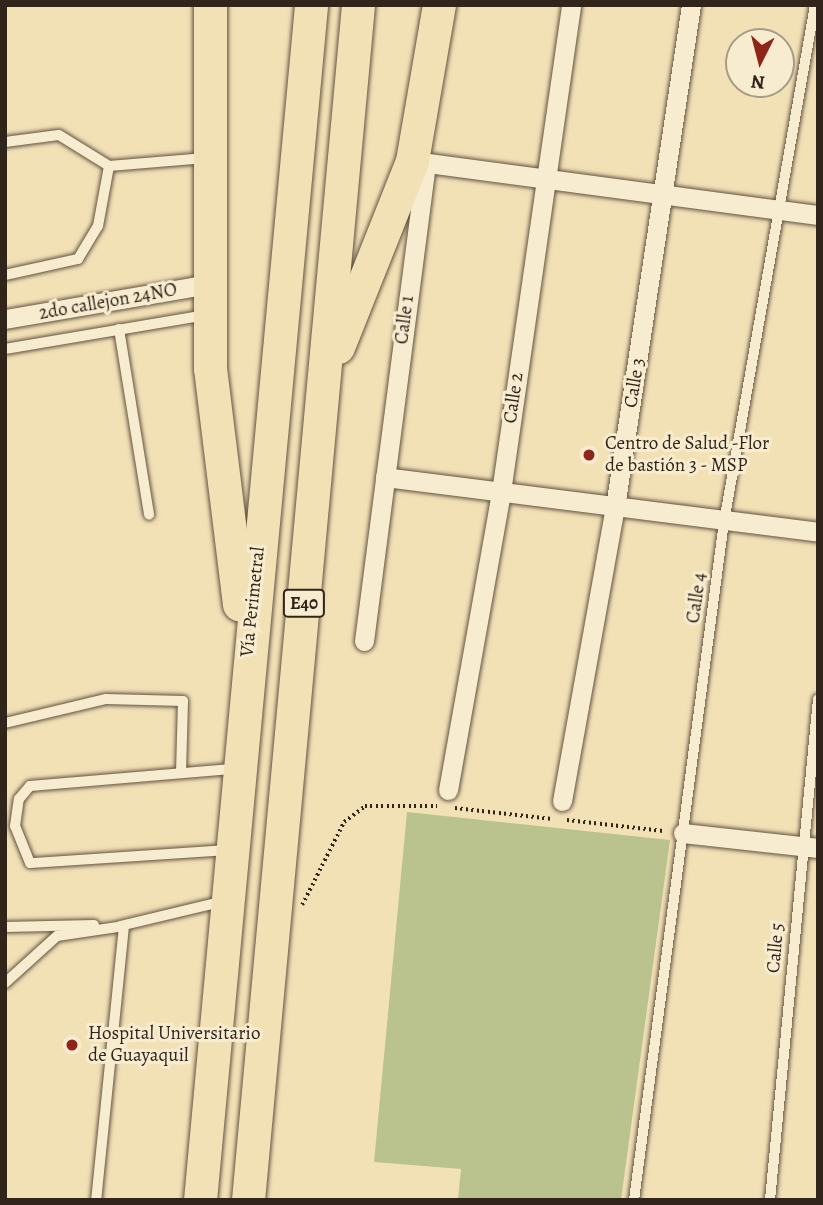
<!DOCTYPE html>
<html>
<head>
<meta charset="utf-8">
<style>
  body { margin:0 }
  #map { position:relative; width:823px; height:1205px; overflow:hidden; background:#f3e1b6; font-family:Alegreya,serif }
  div>[style] { position:absolute }
  [style*='--x'] { left:calc(var(--x)*1px); top:calc(var(--y)*1px); width:calc(var(--w)*1px); rotate:calc(var(--a)*1deg) }
  .green>* { inset:0; background:#bac38e }
  .path>* { height:3.5px; margin-top:-1.75px; transform-origin:0; background:repeating-linear-gradient(90deg,#30241b 0 2px,transparent 0 5.5px) }
  .roads { filter:drop-shadow(0 0 2px #615342) drop-shadow(0 0 2px #615342) }
  .service>* { height:10px; margin:-5px; padding:0 5px; transform-origin:5px; border-radius:5px; background:#f7ecd0 }
  .minor>* { height:19px; margin:-9.5px; padding:0 9.5px; transform-origin:9.5px; border-radius:9.5px; background:#f7ecd0 }
  .trunk>* { height:33px; margin:-16.5px; padding:0 16.5px; transform-origin:16.5px; border-radius:16.5px; background:#f3e1b6 }
  .dots>* { width:19px; height:19px; translate:-50% -50%; box-sizing:border-box; border:4px solid #f7ecd0; border-radius:50% }
  span { translate:-50% -50%; white-space:nowrap; text-align:center; line-height:1.15; -webkit-text-stroke:6px #f7ecd0; paint-order:stroke }
  .shield-label span { padding:2px 5px; background:#f7ecd0; border:2px solid; border-radius:5px; -webkit-text-stroke-width:0 }
  .shield-label { font-size:18px; color:#30241b; font-weight:700 }
  .street-label { font-size:19px; color:#30241b }
  .poi-label { font-size:19px; color:#30241b }
  .left { translate:0 -50%; text-align:left }
  .frame { position:absolute; inset:0; border:7px solid #30241b; pointer-events:none }
  .north { position:absolute; left:725px; top:28px; width:70px; height:70px; box-sizing:border-box; background:#f7ecd0; border:2px solid #a79c88; border-radius:50%; rotate:186deg; font-size:19px; font-weight:700; line-height:28px; text-align:center; color:#30241b }
  .north::after { content:''; display:block; margin:auto; width:24px; height:32px; background:#8f2418; clip-path:polygon(50% 0,100% 100%,50% 72%,0 100%) }
</style>
</head>
<body>
<div id="map">
  <div class="green">
    <i style="clip-path:polygon(407px 812px,670px 840px,621px 1200px,458px 1200px,461px 1169px,374px 1162px)"></i>
  </div>
  <div class="path">
    <i style="--x:455;--y:808;--w:98;--a:6.5"></i>
    <i style="--x:567;--y:820;--w:97;--a:6.5"></i>
    <i style="--x:302;--y:905;--w:93;--a:-63.2"></i>
    <i style="--x:344;--y:822;--w:26;--a:-37"></i>
    <i style="--x:365;--y:806;--w:72;--a:0"></i>
  </div>
  <div class="roads">
    <div class="service">
      <i style="--x:5;--y:142;--w:54;--a:-7.4"></i>
      <i style="--x:59;--y:135;--w:59;--a:31.8"></i>
      <i style="--x:109;--y:166;--w:97;--a:-4.7"></i>
      <i style="--x:5;--y:275;--w:75;--a:-12.4"></i>
      <i style="--x:78;--y:259;--w:39;--a:-59"></i>
      <i style="--x:98;--y:226;--w:61;--a:-79.6"></i>
      <i style="--x:119;--y:329;--w:188;--a:80.8"></i>
      <i style="--x:5;--y:349;--w:204;--a:-9.6"></i>
      <i style="--x:5;--y:723;--w:104;--a:-13.4"></i>
      <i style="--x:106;--y:699;--w:77;--a:1.5"></i>
      <i style="--x:183;--y:701;--w:70;--a:91.6"></i>
      <i style="--x:228;--y:850;--w:198;--a:176.2"></i>
      <i style="--x:30;--y:863;--w:40;--a:-112"></i>
      <i style="--x:15;--y:826;--w:27;--a:-82"></i>
      <i style="--x:19;--y:799;--w:17;--a:-50"></i>
      <i style="--x:30;--y:786;--w:205;--a:-4.8"></i>
      <i style="--x:120;--y:926;--w:107;--a:-13.5"></i>
      <i style="--x:5;--y:927;--w:89;--a:-1.3"></i>
      <i style="--x:5;--y:983;--w:70;--a:-42.1"></i>
      <i style="--x:57;--y:936;--w:68;--a:-8.5"></i>
      <i style="--x:124;--y:926;--w:275;--a:95.8"></i>
      <i style="--x:634;--y:1200;--w:684;--a:-82.44"></i>
      <i style="--x:724;--y:522;--w:525;--a:-80.02"></i>
      <i style="--x:770;--y:1200;--w:503;--a:-84.53"></i>
    </div>
    <div class="minor">
      <i style="--x:413;--y:161;--w:409;--a:7.6"></i>
      <i style="--x:5;--y:319;--w:208;--a:-9.7"></i>
      <i style="--x:385;--y:477;--w:436;--a:7.2"></i>
      <i style="--x:364;--y:641;--w:482;--a:-82.6"></i>
      <i style="--x:448;--y:790;--w:303;--a:-79.9"></i>
      <i style="--x:501;--y:492;--w:492;--a:-81.8"></i>
      <i style="--x:562;--y:801;--w:299;--a:-79.8"></i>
      <i style="--x:615;--y:507;--w:508;--a:-81.39"></i>
      <i style="--x:683;--y:833;--w:136;--a:6.3"></i>
    </div>
    <div class="trunk">
      <i style="--x:210;--y:5;--w:363;--a:90"></i>
      <i style="--x:210;--y:368;--w:238;--a:83"></i>
      <i style="--x:338;--y:347;--w:200;--a:-68.3"></i>
      <i style="--x:412;--y:161;--w:158;--a:-80.2"></i>
      <i style="--x:200;--y:1200;--w:1200;--a:-84.69"></i>
      <i style="--x:248;--y:1200;--w:1200;--a:-84.74"></i>
    </div>
  </div>
  <div class="dots">
    <i style="left:589px;top:455px;background:#8f2418"></i>
    <i style="left:72px;top:1045px;background:#8f2418"></i>
  </div>
  <div class="shield-label">
    <span style="left:304px;top:603px">E40</span>
  </div>
  <div class="street-label">
    <span style="left:108px;top:302px;rotate:-10deg">2do callejon 24NO</span>
    <span style="left:405px;top:320px;rotate:-83deg">Calle 1</span>
    <span style="left:635px;top:383px;rotate:-81deg">Calle 3</span>
    <span style="left:514px;top:398px;rotate:-82deg">Calle 2</span>
    <span style="left:697px;top:598px;rotate:-82deg">Calle 4</span>
    <span style="left:253px;top:602px;rotate:-84deg">Vía Perimetral</span>
    <span style="left:776px;top:948px;rotate:-85deg">Calle 5</span>
  </div>
  <div class="poi-label">
    <span class="left" style="left:605px;top:455px">Centro de Salud -Flor<br>de bastión 3 - MSP</span>
    <span class="left" style="left:88px;top:1045px">Hospital Universitario<br>de Guayaquil</span>
  </div>
  <div class="frame"></div>
  <div class="north">N</div>
</div>
</body>
</html>
